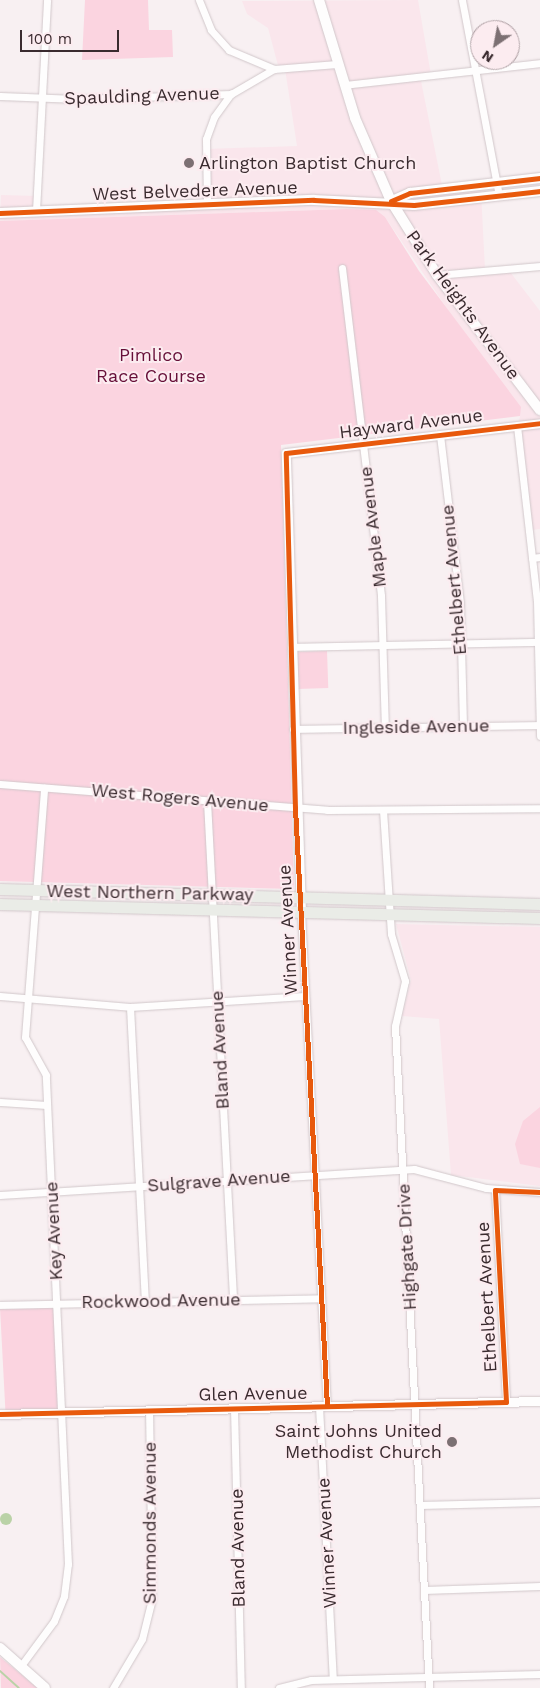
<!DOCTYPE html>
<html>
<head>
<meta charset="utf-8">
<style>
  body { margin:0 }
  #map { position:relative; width:540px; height:1688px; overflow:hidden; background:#f8f0f2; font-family:"Work Sans",sans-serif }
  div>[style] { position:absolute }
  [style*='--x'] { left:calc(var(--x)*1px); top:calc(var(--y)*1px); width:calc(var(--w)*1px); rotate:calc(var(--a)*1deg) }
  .built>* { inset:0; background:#fae6ec }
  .green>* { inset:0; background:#fbd4e0; transform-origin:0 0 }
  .water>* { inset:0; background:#bad2a7 }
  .round { border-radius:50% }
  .stream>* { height:2px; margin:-1px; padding:0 1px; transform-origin:1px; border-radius:1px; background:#bad2a7 }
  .roads { filter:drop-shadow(0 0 1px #d1c7ca) drop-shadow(0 0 1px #d1c7ca) }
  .minor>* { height:7px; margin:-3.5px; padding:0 3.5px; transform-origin:3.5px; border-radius:3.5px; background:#fefdfd }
  .tertiary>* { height:9px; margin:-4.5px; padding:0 4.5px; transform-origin:4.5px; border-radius:4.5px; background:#fefdfd }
  .secondary>* { height:10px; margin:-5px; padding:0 5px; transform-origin:5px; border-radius:5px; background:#fefdfd }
  .primary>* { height:11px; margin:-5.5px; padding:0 5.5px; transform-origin:5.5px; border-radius:5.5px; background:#eaece7 }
  .cycleway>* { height:5px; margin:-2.5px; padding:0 2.5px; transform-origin:2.5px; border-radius:2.5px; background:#e8590c }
  .dots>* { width:14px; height:14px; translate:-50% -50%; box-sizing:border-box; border:2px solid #fcecf0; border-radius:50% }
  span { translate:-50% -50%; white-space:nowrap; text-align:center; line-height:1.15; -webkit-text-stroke:4px #fcecf0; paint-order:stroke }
  .street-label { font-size:18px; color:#3a2b2f }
  .poi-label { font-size:18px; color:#3a2b2f }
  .left { translate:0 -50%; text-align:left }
  .right { translate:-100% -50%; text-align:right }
  .park-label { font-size:18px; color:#660f38 }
  .north { position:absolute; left:470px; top:20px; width:50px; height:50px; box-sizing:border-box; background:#fcecf0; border:1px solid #ae9fa3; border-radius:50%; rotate:213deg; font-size:14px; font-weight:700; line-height:20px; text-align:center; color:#3a2b2f }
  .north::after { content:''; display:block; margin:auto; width:18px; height:22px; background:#7c7073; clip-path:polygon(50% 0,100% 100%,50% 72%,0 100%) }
  .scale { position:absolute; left:20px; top:30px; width:99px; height:22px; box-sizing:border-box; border:2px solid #3a2b2f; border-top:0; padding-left:6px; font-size:15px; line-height:18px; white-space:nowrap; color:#3a2b2f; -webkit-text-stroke:4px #fcecf0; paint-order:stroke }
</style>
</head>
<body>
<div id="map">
  <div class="built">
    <i style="clip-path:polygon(418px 0,431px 75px,420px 76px,444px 195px,481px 191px,485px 270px,507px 268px,540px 311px,540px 529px,530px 530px,518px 426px,520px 416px,385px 217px,346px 209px,0 221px,1px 195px,38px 196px,37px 210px,207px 204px,205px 149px,297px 146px,285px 69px,279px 69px,268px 28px,247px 14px,242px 1px)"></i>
    <i style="clip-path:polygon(396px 924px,540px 927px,540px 1186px,451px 1175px,439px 1019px,402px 1016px,411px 980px)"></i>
  </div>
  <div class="green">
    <i style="clip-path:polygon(85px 0,148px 0,149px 30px,172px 30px,173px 57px,82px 60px)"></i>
    <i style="clip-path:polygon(346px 209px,376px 210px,385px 217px,419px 271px,521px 407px,520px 416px,281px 445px,294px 889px,0 881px,0 221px)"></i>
    <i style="left:327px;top:651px;width:37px;height:31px;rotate:88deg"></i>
    <i style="clip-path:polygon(540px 1107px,540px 1168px,520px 1164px,515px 1144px,523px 1121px)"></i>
    <i style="left:55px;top:1306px;width:103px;height:55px;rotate:87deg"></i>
    <i style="clip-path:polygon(0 1657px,22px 1675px,37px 1688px,1px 1688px)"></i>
  </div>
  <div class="water">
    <i class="round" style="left:0;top:1513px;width:12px;height:12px"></i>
  </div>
  <div class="stream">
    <i style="--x:0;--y:1671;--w:25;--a:42"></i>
  </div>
  <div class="roads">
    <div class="minor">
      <i style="--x:199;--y:0;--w:32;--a:68"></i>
      <i style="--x:211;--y:30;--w:27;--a:48"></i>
      <i style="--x:229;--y:50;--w:49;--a:22.9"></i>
      <i style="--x:462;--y:0;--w:198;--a:79.3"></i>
      <i style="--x:344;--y:85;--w:197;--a:-6.4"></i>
      <i style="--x:0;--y:96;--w:77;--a:2.2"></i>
      <i style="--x:77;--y:99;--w:154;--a:-1.9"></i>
      <i style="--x:231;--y:94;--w:50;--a:-30.2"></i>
      <i style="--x:274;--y:69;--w:63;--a:-4.5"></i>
      <i style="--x:207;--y:204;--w:65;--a:-90.9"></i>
      <i style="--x:206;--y:139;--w:23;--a:-70"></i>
      <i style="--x:214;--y:117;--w:29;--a:-54"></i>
      <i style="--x:36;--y:211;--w:211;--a:-87"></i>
      <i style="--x:342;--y:268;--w:330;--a:83.2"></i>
      <i style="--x:381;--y:596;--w:131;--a:88.3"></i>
      <i style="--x:437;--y:275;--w:103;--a:-5"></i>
      <i style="--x:517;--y:426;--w:176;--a:83.5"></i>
      <i style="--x:537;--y:601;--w:135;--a:88.7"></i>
      <i style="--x:440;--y:435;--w:169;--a:83.2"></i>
      <i style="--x:460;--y:603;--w:123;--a:88.6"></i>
      <i style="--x:532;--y:558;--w:8;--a:-7"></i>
      <i style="--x:291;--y:647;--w:249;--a:-1.2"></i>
      <i style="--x:293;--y:729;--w:247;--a:-0.9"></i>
      <i style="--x:0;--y:784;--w:328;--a:4.5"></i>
      <i style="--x:327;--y:810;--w:213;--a:-0.5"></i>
      <i style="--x:207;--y:801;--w:500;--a:87"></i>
      <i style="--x:383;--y:810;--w:124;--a:86.3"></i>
      <i style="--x:391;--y:934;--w:49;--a:73.4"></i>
      <i style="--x:405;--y:981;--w:46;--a:102.5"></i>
      <i style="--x:395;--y:1026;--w:663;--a:87.06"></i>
      <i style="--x:301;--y:912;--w:495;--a:87"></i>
      <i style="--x:0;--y:996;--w:130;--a:4.8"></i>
      <i style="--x:130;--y:1007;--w:175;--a:-3.6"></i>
      <i style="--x:130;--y:1007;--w:295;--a:87.1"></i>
      <i style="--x:0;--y:1102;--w:47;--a:3.7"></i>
      <i style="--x:495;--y:1190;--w:212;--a:87"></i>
      <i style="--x:0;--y:1195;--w:415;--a:-3.6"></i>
      <i style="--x:414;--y:1169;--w:74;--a:14.8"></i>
      <i style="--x:486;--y:1188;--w:54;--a:4.2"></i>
      <i style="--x:0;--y:1305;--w:321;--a:-1.2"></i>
      <i style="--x:319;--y:1406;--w:273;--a:87.1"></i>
      <i style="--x:234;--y:1408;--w:280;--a:88.6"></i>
      <i style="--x:420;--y:1505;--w:120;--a:-1.4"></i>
      <i style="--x:424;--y:1590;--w:116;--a:-2"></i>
      <i style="--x:20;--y:1667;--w:57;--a:-53.5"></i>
      <i style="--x:54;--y:1621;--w:27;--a:-68"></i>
      <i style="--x:64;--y:1596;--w:32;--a:-83"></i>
      <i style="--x:68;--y:1564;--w:489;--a:-92.6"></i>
      <i style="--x:46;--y:1075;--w:43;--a:-118.9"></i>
      <i style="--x:25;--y:1037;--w:250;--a:-85.6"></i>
      <i style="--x:113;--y:1688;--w:57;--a:-59.4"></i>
      <i style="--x:142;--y:1639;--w:41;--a:-76"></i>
      <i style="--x:152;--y:1599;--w:190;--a:-90.9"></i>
      <i style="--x:279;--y:1688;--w:33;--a:-14"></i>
      <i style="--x:311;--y:1680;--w:229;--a:-1.5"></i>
    </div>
    <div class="tertiary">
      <i style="--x:301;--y:912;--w:459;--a:-91.9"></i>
      <i style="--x:286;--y:453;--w:256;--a:-6.7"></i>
      <i style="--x:0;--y:1414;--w:540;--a:-1.38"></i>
    </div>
    <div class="secondary">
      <i style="--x:319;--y:0;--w:123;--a:73"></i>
      <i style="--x:355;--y:118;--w:90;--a:66.6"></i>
      <i style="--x:391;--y:201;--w:87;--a:58.1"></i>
      <i style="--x:437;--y:275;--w:170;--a:52.7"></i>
      <i style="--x:392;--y:201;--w:20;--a:-24"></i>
      <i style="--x:410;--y:193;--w:131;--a:-6.6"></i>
      <i style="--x:0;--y:213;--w:314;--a:-2.4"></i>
      <i style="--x:314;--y:200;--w:100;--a:2.9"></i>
      <i style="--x:414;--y:205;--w:127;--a:-6.3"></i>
      <i style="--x:0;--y:1648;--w:60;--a:41.6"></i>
    </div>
    <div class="primary">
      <i style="--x:0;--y:889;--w:540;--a:1.59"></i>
      <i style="--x:0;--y:904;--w:540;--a:1.49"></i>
    </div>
  </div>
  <div class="cycleway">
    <i style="--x:391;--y:201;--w:21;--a:-23"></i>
    <i style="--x:410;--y:193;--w:131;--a:-6.6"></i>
    <i style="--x:0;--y:213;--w:314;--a:-2.4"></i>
    <i style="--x:314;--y:200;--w:100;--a:2.9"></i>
    <i style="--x:414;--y:205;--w:127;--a:-6.3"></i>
    <i style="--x:327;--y:1406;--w:599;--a:-93.06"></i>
    <i style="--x:295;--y:808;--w:355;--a:-91.5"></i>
    <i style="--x:286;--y:453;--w:256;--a:-6.7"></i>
    <i style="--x:0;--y:1414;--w:506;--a:-1.36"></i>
    <i style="--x:506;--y:1402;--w:212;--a:-93"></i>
    <i style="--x:495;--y:1190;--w:45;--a:2.5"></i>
  </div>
  <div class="dots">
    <i style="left:189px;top:163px;background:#7c7073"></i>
    <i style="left:452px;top:1442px;background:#7c7073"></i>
  </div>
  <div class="street-label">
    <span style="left:142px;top:96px;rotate:-2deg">Spaulding Avenue</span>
    <span style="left:195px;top:191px;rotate:-2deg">West Belvedere Avenue</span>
    <span style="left:463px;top:305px;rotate:54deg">Park Heights Avenue</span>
    <span style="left:411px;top:424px;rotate:-7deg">Hayward Avenue</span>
    <span style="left:373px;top:527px;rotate:-97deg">Maple Avenue</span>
    <span style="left:454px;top:580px;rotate:-95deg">Ethelbert Avenue</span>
    <span style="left:416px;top:727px;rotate:-1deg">Ingleside Avenue</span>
    <span style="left:180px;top:798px;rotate:5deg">West Rogers Avenue</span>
    <span style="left:150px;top:893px;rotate:1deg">West Northern Parkway</span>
    <span style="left:288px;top:930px;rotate:-93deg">Winner Avenue</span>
    <span style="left:220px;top:1050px;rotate:-93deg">Bland Avenue</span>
    <span style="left:219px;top:1181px;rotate:-4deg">Sulgrave Avenue</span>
    <span style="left:54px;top:1231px;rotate:-93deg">Key Avenue</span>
    <span style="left:407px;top:1247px;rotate:-93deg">Highgate Drive</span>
    <span style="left:487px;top:1297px;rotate:-93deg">Ethelbert Avenue</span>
    <span style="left:161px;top:1301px;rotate:-1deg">Rockwood Avenue</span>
    <span style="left:253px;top:1394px;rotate:-1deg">Glen Avenue</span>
    <span style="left:150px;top:1523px;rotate:-90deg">Simmonds Avenue</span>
    <span style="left:327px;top:1543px;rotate:-93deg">Winner Avenue</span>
    <span style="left:238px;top:1548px;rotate:-91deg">Bland Avenue</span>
  </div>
  <div class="poi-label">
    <span class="left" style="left:199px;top:163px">Arlington Baptist Church</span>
    <span class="right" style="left:442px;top:1442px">Saint Johns United<br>Methodist Church</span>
  </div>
  <div class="park-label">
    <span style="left:151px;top:366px">Pimlico<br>Race Course</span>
  </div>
  <div class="north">N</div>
  <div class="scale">100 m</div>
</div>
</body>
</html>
